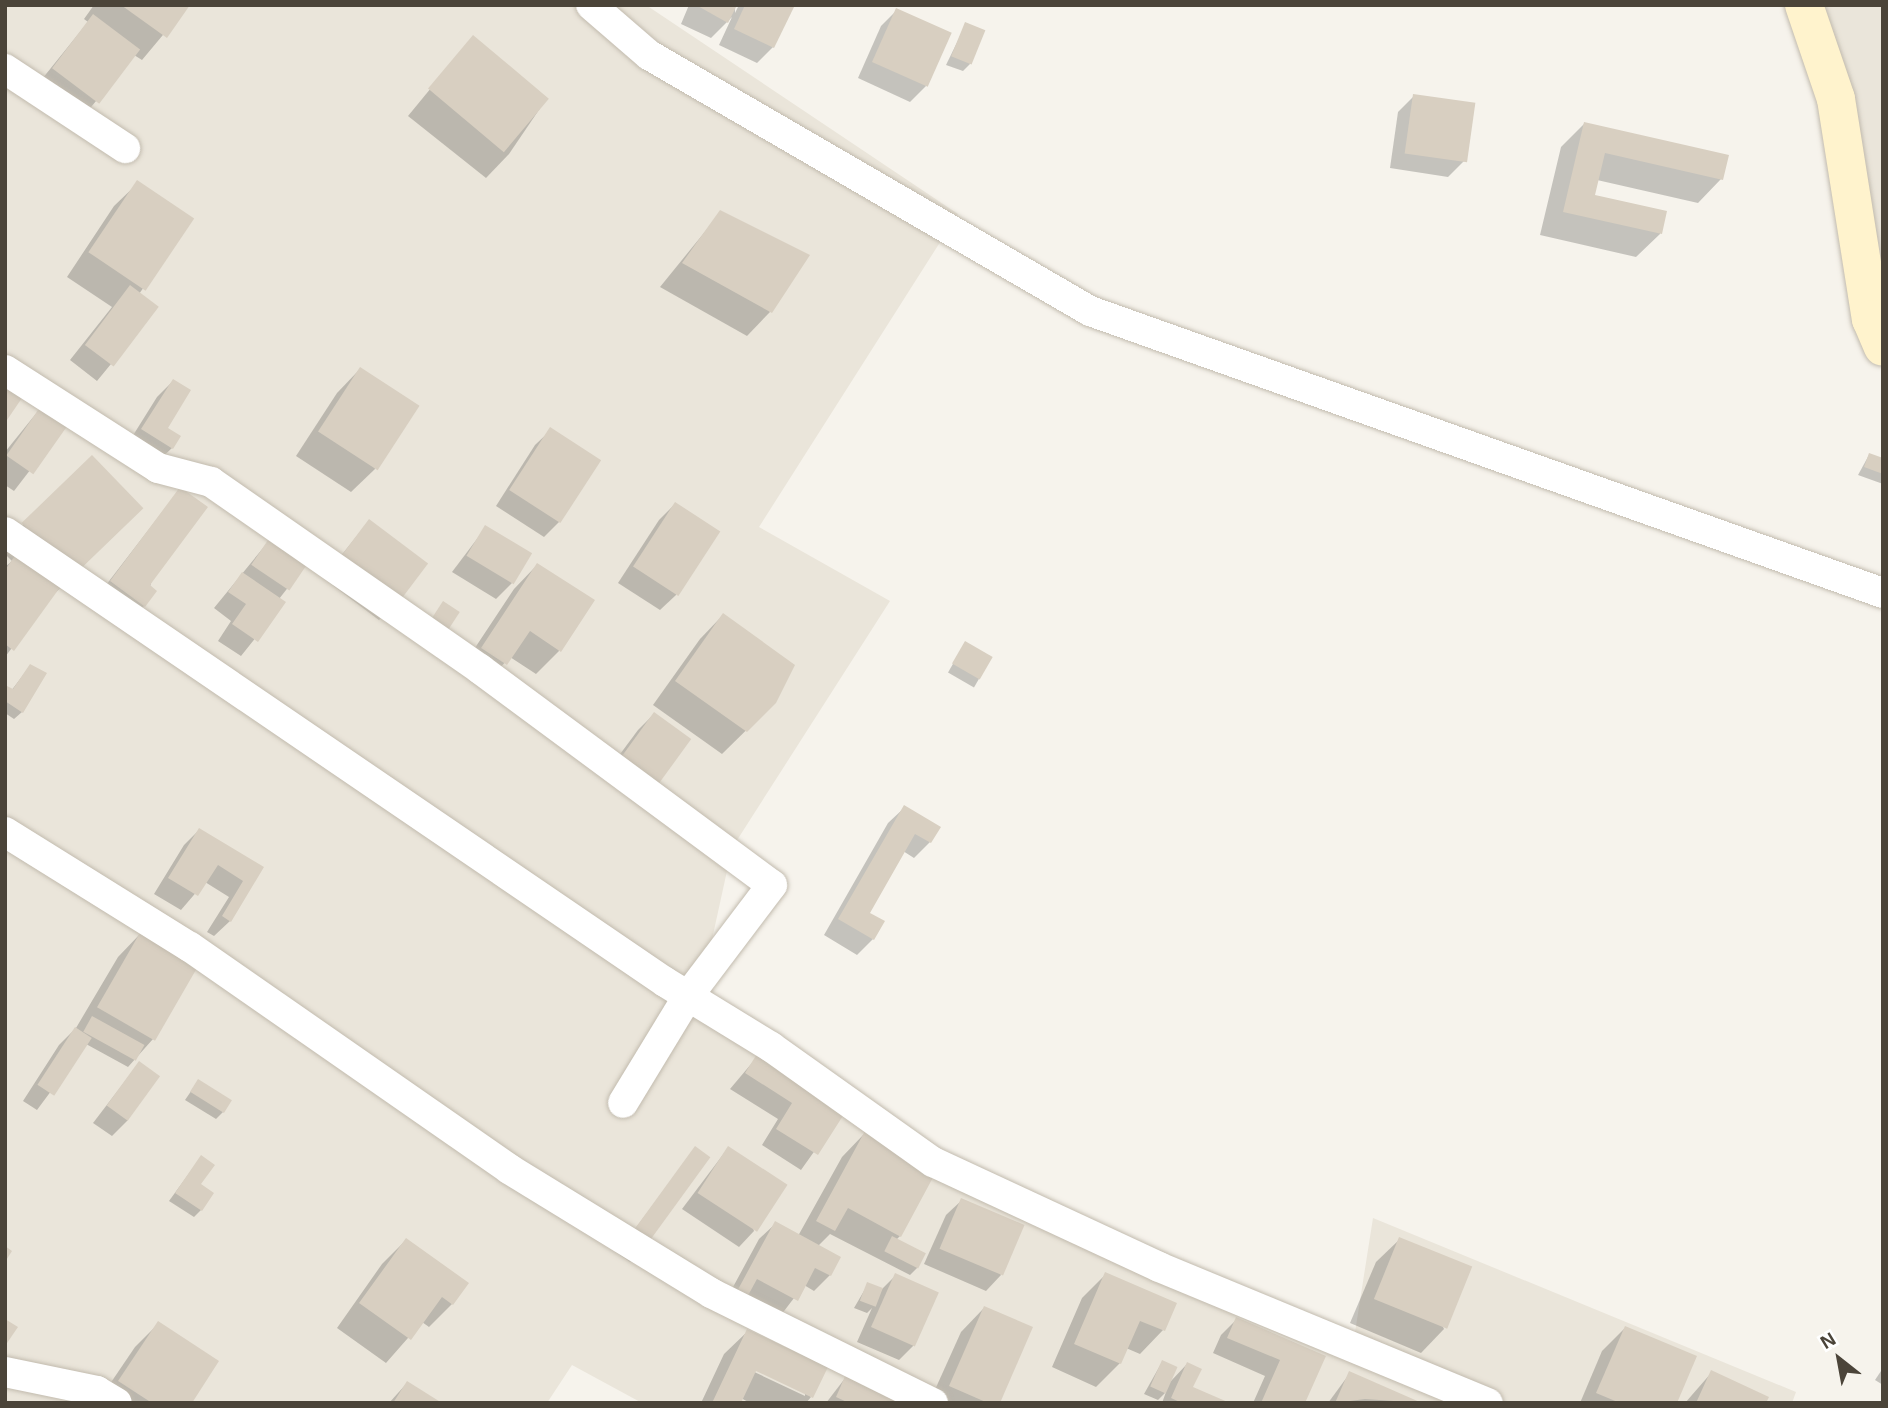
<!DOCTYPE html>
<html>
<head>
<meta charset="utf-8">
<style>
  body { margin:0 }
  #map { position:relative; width:1888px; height:1408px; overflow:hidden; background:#f6f3ec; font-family:Helvetica,sans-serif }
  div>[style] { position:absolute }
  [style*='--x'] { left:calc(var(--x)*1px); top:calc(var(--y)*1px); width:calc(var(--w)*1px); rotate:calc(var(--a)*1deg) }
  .residential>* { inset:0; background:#eae5da }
  .shadow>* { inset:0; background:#0003; transform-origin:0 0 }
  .building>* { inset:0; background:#d8cfc1; transform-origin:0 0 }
  .roads { filter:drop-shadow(0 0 2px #c2bbae) drop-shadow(0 0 2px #c2bbae) }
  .street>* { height:30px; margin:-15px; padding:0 15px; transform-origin:15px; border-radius:15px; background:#fff }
  .secondary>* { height:38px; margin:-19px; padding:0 19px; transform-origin:19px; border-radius:19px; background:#fff3cd }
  span { translate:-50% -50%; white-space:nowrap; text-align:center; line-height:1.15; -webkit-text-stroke:5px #fff; paint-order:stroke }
  .frame { position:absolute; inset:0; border:7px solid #4b4439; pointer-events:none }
  .north { position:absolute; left:1804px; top:1324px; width:70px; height:70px; -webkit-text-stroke:5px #fff; paint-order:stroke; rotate:329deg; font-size:19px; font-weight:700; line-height:28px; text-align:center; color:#4b4439 }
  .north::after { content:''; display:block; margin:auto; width:24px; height:32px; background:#4b4439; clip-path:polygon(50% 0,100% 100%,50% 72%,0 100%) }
</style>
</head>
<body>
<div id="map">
  <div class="residential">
    <i style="clip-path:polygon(5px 5px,646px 5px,958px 214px,759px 527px,890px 601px,732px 848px,697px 1008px,959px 1167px,1353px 1345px,1373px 1218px,1796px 1392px,1792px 1403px,642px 1403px,572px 1365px,547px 1403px,5px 1403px)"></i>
    <i style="clip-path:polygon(1804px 5px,1883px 5px,1883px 347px)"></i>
  </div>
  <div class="shadow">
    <i style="clip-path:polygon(94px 5px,188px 5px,142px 60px,134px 55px,82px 118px,38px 84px,88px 22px,84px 19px)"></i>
    <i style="clip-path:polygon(689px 5px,735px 5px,735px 13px,739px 5px,794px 5px,773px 47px,757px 63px,719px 45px,732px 17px,711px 38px,681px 24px)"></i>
    <i style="clip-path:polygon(897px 10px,926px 86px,910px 102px,858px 78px,881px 26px)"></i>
    <i style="clip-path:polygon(966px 24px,970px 64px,963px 71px,946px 65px)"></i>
    <i style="clip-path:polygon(473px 37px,547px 98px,509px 154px,486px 178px,408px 116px)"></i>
    <i style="clip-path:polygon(1414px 96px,1464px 161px,1448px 177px,1390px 168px,1398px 112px)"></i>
    <i style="clip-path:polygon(1585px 123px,1721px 179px,1698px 203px,1597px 180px,1593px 196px,1665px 213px,1660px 234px,1636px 257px,1540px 235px,1561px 147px)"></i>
    <i style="clip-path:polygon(138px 183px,192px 219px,139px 294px,157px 308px,97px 381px,70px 360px,112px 307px,67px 277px,114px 206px)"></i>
    <i style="clip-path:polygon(721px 212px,770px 312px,747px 336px,660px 287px)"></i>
    <i style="clip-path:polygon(360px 369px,375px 469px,351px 492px,296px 456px,337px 393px)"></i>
    <i style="clip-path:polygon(173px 381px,165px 429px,172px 448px,156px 463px,127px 445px,157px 397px)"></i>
    <i style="clip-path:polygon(43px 405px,67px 422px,14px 491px,5px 485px,5px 452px)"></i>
    <i style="clip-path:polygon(551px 430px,560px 521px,544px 537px,496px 506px,535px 445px)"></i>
    <i style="clip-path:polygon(1869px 455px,1883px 460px,1883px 484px,1858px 475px)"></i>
    <i style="clip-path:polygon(92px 458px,142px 508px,50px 598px,5px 657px,5px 567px,12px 561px,5px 554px,5px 543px)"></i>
    <i style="clip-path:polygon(180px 489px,144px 606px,128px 621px,96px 598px)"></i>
    <i style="clip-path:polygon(675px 504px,676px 595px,660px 610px,618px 583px,659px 520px)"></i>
    <i style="clip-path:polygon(369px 521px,394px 604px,379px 620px,323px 578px)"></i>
    <i style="clip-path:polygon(486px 527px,512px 583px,496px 599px,452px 572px)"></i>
    <i style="clip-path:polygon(268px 542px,304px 567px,279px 599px,284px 602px,241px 656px,218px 641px,231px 621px,214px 608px)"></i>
    <i style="clip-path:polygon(537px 565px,559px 651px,536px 674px,510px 657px,482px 687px,459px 672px,514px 589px)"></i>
    <i style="clip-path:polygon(723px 615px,775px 702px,722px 754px,653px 705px,700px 639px)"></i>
    <i style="left:965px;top:643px;width:30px;height:34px;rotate:30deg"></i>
    <i style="clip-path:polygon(30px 666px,22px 712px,14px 719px,5px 713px,5px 687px,11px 691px)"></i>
    <i style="clip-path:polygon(654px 714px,688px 740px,606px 773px,638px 730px)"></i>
    <i style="clip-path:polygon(904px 808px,930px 842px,914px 858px,903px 851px,868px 914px,873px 939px,857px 955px,824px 935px,888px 823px)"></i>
    <i style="clip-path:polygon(199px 830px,262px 868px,230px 921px,214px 936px,207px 932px,229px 897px,205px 882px,181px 910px,154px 894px,184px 845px)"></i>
    <i style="clip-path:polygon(141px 933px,153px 1039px,128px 1067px,86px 1044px,37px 1110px,23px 1101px,59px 1045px,76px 1028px,118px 957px)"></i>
    <i style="clip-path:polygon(757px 1057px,843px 1111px,801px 1170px,762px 1145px,778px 1119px,730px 1089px)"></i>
    <i style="clip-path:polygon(139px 1063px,128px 1120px,112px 1136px,93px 1123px)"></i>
    <i style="clip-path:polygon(198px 1081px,223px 1112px,216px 1119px,185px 1100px)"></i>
    <i style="clip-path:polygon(865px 1133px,900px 1236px,896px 1240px,918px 1267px,910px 1275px,830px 1234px,818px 1246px,830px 1275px,814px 1291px,804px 1285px,781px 1315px,720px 1311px,759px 1239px,775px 1224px,798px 1236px,842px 1157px)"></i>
    <i style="clip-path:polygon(728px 1148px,754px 1231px,739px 1247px,682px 1209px)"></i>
    <i style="clip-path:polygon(695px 1149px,645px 1247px,630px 1262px,617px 1253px)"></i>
    <i style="clip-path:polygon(201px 1157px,201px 1210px,194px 1217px,169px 1201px)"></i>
    <i style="clip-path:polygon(962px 1200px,1001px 1275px,986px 1291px,924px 1264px,946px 1215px)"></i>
    <i style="clip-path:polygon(1400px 1239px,1444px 1329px,1421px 1353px,1350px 1323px,1376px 1262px)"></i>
    <i style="clip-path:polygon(406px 1240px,452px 1304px,429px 1327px,422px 1322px,386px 1363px,337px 1328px,382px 1264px)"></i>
    <i style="clip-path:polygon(1106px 1274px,1163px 1330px,1140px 1354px,1126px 1348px,1120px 1363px,1096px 1387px,1052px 1367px,1082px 1298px)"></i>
    <i style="clip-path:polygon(895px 1276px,914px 1345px,899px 1360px,857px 1342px,872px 1308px,867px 1313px,854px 1308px,868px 1284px,881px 1290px)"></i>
    <i style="clip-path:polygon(984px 1308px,998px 1403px,929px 1403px,961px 1332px)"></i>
    <i style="clip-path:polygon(1237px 1319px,1323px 1357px,1303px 1403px,1253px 1403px,1265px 1376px,1213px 1353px,1221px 1335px)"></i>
    <i style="clip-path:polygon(158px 1324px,190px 1403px,97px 1403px,135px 1347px)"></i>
    <i style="clip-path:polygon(1625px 1328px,1675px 1403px,1580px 1403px,1602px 1351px)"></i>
    <i style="clip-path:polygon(evenodd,748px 1331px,811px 1397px,806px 1403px,750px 1403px,741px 1398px,740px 1403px,701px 1403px,724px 1354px,748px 1331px,749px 1366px,805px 1392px,805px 1396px,748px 1369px,749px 1366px)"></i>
    <i style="clip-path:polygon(1162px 1362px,1171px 1381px,1187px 1364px,1191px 1388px,1226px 1403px,1162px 1403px,1166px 1392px,1158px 1400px,1144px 1394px)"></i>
    <i style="clip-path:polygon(1883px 1368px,1883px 1385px,1875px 1380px)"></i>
    <i style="clip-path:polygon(1712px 1372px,1764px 1403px,1685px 1403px)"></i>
    <i style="clip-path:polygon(1350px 1373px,1418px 1403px,1328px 1403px)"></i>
    <i style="clip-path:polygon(846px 1377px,903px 1403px,826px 1403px)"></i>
    <i style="clip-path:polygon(407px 1383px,439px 1403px,389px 1403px)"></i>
  </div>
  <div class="building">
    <i style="clip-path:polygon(121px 5px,190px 5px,167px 38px)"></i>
    <i style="clip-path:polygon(696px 5px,737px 5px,728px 23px)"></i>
    <i style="clip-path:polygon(745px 5px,795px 5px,774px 48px,734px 29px)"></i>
    <i style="left:896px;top:8px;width:61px;height:59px;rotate:24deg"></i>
    <i style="left:93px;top:14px;width:59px;height:68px;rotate:37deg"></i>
    <i style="left:965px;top:22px;width:22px;height:37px;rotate:22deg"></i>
    <i style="left:473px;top:35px;width:99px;height:70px;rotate:40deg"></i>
    <i style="left:1413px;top:94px;width:63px;height:60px;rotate:8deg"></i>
    <i style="clip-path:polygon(1584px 122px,1729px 155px,1723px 180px,1605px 153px,1595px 195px,1667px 211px,1662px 234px,1563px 212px)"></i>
    <i style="left:137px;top:180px;width:69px;height:87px;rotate:34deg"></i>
    <i style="clip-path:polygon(720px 210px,810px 255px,772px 313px,682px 263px)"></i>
    <i style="left:130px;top:285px;width:36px;height:75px;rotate:37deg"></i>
    <i style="left:360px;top:367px;width:71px;height:77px;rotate:33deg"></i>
    <i style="clip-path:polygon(173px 379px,191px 390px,168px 428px,181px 436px,173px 449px,141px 429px)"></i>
    <i style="clip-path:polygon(5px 383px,24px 395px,5px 423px)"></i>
    <i style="left:43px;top:403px;width:33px;height:64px;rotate:35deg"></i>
    <i style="left:550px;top:427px;width:61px;height:75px;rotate:33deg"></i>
    <i style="clip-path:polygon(1869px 453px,1883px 458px,1883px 474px,1864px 467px)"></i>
    <i style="left:92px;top:455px;width:74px;height:98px;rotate:46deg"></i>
    <i style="clip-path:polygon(180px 487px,208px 507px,150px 585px,157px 591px,145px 607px,110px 581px)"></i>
    <i style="left:675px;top:502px;width:54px;height:77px;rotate:33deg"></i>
    <i style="left:369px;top:519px;width:74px;height:53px;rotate:37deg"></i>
    <i style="left:485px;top:525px;width:55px;height:36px;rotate:31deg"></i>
    <i style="left:268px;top:540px;width:46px;height:30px;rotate:34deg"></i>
    <i style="clip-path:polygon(17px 553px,61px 586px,14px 651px,5px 644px,5px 570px)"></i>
    <i style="clip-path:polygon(537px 563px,595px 600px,561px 652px,530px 631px,507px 665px,481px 648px)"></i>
    <i style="clip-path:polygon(242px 572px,286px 602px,258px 642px,232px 624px,246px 604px,228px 592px)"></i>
    <i style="left:443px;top:601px;width:20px;height:28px;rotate:33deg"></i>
    <i style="clip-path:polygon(723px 613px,795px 665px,776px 703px,747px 732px,675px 681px)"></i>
    <i style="left:965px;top:641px;width:32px;height:26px;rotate:30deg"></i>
    <i style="clip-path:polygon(30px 664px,47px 673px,23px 713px,5px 701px,5px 685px,13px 689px)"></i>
    <i style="left:654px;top:712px;width:46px;height:56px;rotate:36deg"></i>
    <i style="clip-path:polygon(904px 805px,941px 827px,931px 843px,915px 834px,870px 913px,885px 921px,874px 940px,838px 919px)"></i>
    <i style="clip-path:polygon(199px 828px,264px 867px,231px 922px,222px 916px,243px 881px,218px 865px,198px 896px,168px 878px)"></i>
    <i style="left:141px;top:931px;width:67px;height:88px;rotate:30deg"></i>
    <i style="left:92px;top:1016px;width:60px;height:18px;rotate:29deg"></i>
    <i style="left:75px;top:1027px;width:20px;height:69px;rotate:33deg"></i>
    <i style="clip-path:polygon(757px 1054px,846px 1111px,818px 1155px,776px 1129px,792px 1103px,745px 1073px)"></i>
    <i style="left:139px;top:1061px;width:26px;height:55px;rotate:36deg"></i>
    <i style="left:198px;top:1079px;width:40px;height:15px;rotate:32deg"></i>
    <i style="clip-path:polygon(865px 1131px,937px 1170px,901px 1237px,848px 1208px,835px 1231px,816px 1221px)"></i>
    <i style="left:695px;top:1146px;width:19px;height:111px;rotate:36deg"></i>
    <i style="left:728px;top:1146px;width:71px;height:56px;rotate:33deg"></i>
    <i style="clip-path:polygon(201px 1155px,215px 1165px,201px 1184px,214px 1193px,202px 1211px,175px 1193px)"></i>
    <i style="left:961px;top:1198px;width:69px;height:55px;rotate:23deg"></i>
    <i style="clip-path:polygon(775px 1221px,841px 1257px,831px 1276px,815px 1268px,798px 1301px,757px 1279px,745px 1301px,735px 1295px)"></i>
    <i style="left:892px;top:1236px;width:38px;height:17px;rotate:27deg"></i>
    <i style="left:1399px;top:1237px;width:79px;height:67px;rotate:22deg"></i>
    <i style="clip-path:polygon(406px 1238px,469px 1283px,453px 1305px,442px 1297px,411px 1340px,359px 1303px)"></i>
    <i style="clip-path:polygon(5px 1246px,12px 1251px,5px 1262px)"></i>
    <i style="clip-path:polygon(1105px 1272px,1177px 1303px,1165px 1331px,1140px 1321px,1121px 1364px,1074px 1344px)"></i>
    <i style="left:895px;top:1273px;width:48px;height:59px;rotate:24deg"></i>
    <i style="left:867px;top:1282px;width:17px;height:20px;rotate:21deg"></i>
    <i style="clip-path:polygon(984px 1306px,1033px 1327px,1000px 1403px,988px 1403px,949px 1386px)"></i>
    <i style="clip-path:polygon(1236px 1317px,1326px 1356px,1305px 1403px,1261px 1403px,1280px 1360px,1227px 1338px)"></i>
    <i style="clip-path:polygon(5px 1319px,18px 1327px,5px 1346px)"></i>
    <i style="clip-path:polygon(158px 1321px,219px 1361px,192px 1403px,152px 1403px,118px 1381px)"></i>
    <i style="clip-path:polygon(1625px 1326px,1697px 1356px,1677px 1403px,1620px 1403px,1596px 1393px)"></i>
    <i style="clip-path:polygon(747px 1329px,828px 1367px,813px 1398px,756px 1371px,741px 1403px,712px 1403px)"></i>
    <i style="left:1162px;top:1360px;width:17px;height:29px;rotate:24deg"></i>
    <i style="clip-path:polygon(1187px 1362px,1202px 1369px,1193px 1387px,1230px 1403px,1182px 1403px,1171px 1398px)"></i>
    <i style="clip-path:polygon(1711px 1370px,1769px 1397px,1766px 1403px,1696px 1403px)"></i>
    <i style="clip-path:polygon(1349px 1371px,1422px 1403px,1365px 1399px,1335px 1403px)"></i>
    <i style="clip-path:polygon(846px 1374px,907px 1403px,849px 1403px,836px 1397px)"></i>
    <i style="clip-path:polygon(407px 1381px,442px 1403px,393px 1403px)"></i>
  </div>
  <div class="roads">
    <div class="street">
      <i style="--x:591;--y:5;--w:77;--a:40.8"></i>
      <i style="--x:649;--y:55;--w:510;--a:30.14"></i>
      <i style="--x:1090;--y:311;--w:842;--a:19.58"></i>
      <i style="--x:5;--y:69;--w:144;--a:33.4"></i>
      <i style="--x:5;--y:370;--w:182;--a:32.6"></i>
      <i style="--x:158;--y:468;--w:55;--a:14.8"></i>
      <i style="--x:211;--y:482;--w:328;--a:34.8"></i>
      <i style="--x:480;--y:669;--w:363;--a:36.5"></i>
      <i style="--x:772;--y:885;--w:139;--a:127.1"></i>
      <i style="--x:688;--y:996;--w:125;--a:121.3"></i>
      <i style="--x:5;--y:532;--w:799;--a:34.29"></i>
      <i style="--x:665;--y:982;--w:124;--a:31.5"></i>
      <i style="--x:771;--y:1047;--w:199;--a:35.4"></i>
      <i style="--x:933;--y:1162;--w:249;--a:24.9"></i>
      <i style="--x:1159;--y:1267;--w:356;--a:22.5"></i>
      <i style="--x:5;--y:832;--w:218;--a:31.9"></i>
      <i style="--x:190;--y:947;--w:389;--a:34.8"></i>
      <i style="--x:509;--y:1169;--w:237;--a:31.5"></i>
      <i style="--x:711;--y:1293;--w:248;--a:26.4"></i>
      <i style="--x:5;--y:1372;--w:94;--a:11.7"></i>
      <i style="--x:97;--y:1391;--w:23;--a:31"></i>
    </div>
    <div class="secondary">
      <i style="--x:1804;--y:5;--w:99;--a:71.2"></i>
      <i style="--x:1836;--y:99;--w:223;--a:81"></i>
      <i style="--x:1871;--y:319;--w:30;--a:67"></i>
    </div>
  </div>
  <div class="frame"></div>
  <div class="north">N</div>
</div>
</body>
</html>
